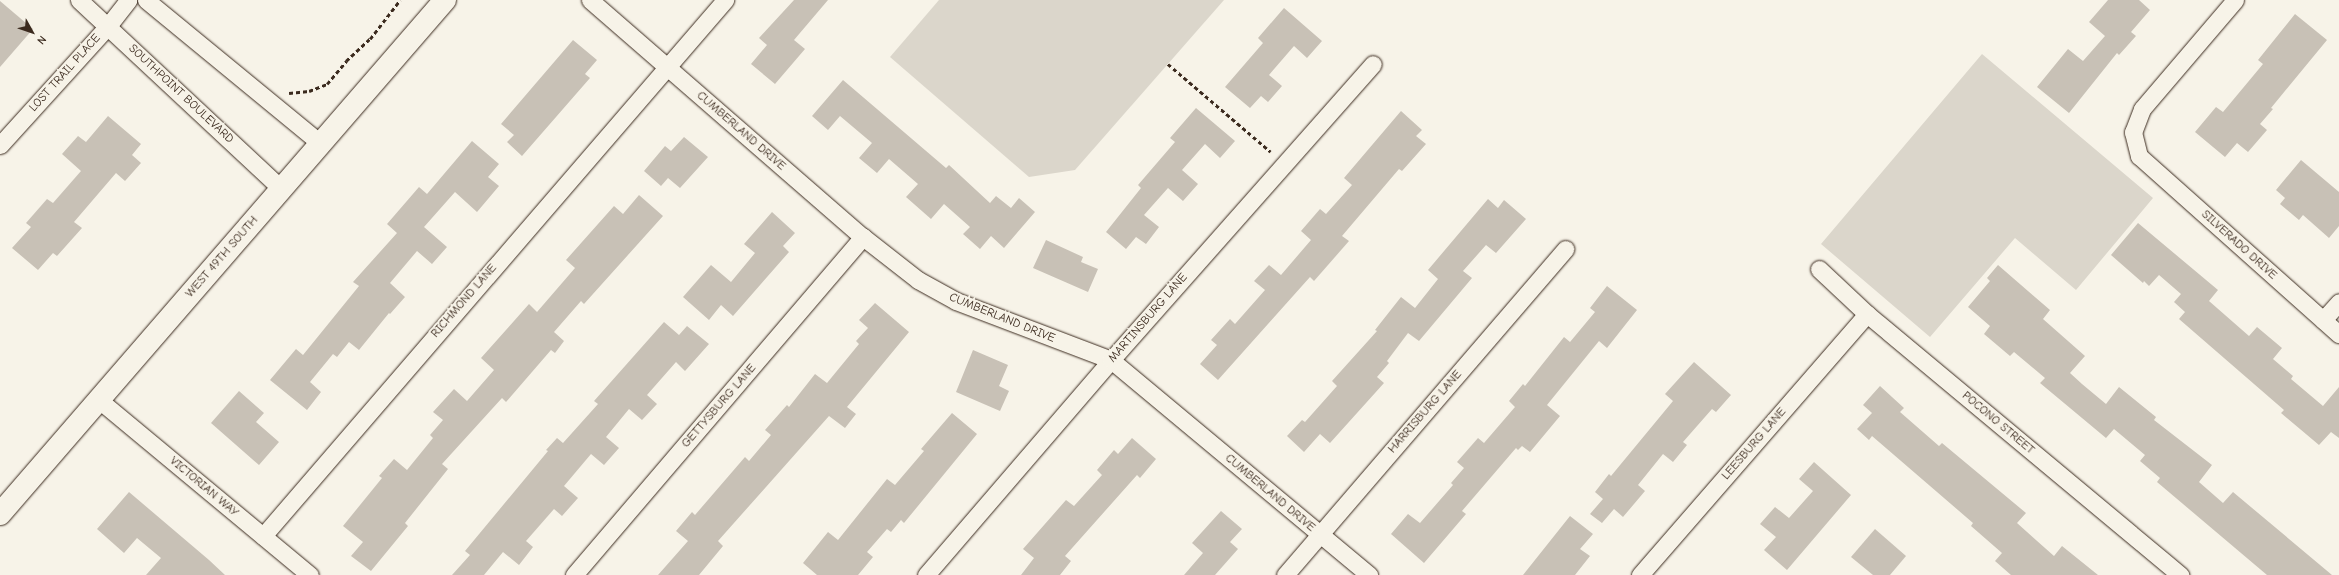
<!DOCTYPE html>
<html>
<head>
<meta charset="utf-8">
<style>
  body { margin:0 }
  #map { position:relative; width:2339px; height:575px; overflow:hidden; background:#f7f3e8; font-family:"Comic Neue",sans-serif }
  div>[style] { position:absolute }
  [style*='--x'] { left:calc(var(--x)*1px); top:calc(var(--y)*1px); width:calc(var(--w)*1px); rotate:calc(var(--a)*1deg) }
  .green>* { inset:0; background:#dbd6cb }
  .building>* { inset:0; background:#c8c1b6 }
  .path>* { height:2.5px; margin-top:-1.25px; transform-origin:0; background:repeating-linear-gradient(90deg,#3b2a1e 0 4px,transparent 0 7px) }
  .roads { filter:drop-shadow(0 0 1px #3b2a1e) drop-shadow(0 0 1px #3b2a1e) }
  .street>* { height:17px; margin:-8.5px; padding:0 8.5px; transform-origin:8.5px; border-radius:8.5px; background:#f7f3e8 }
  .secondary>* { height:22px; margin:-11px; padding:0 11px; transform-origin:11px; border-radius:11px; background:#f7f3e8 }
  span { translate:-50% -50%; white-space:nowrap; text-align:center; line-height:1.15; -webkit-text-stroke:4px #f7f3e8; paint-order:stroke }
  .street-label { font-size:12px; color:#3b2a1e }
  .north { position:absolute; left:12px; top:12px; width:40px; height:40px; -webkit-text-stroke:3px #f7f3e8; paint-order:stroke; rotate:130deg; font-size:11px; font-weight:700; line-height:16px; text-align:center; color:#3b2a1e }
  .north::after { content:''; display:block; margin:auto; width:14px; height:18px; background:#3b2a1e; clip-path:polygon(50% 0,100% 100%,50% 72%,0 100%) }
</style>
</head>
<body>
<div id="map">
  <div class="green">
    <i style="clip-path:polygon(939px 0,1224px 0,1075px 170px,1029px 177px,890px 57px)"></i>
    <i style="clip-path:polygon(1982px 54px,2153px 198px,2076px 290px,2015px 238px,1930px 337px,1821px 244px)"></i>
  </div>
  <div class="building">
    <i style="clip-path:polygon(794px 0,828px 0,794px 40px,805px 49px,775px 84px,751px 64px,767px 45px,759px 38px)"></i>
    <i style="clip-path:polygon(2108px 0,2139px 0,2150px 10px,2131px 32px,2136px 36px,2119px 55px,2117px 53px,2069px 113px,2037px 87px,2068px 49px,2083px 61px,2105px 36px,2089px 22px)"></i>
    <i style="clip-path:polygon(0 1px,33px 29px,0 67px)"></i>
    <i style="clip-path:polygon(1284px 8px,1322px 41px,1307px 58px,1294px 46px,1269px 75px,1282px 86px,1268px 102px,1261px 96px,1250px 108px,1225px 87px,1263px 43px,1258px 38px)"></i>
    <i style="clip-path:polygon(2295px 14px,2327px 40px,2271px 108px,2273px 109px,2260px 124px,2267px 130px,2248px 152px,2237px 143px,2225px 157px,2195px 132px,2216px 107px,2223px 112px,2263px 64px,2258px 60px)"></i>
    <i style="clip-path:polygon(573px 40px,597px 60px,585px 74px,590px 78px,522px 156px,507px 142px,514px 135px,501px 124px)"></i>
    <i style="clip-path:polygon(843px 80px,946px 168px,949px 165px,990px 203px,996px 196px,1011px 208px,1019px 198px,1035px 212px,1004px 248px,991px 236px,980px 249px,963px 234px,970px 227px,944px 204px,931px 219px,906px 197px,918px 184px,889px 159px,877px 173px,859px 158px,872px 143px,840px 116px,828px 130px,812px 116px)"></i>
    <i style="clip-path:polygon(1196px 108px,1235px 141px,1220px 158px,1205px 144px,1182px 170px,1198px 184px,1183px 201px,1168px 188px,1144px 215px,1159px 227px,1146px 244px,1136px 237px,1126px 249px,1106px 232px,1141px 188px,1138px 185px,1175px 142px,1170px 138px)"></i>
    <i style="clip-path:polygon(1401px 111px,1422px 130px,1416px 136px,1426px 144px,1402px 171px,1399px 169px,1342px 236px,1349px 241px,1314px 281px,1310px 277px,1218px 380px,1200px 364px,1217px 345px,1211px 340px,1230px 319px,1235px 324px,1265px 290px,1254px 281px,1269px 265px,1281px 275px,1311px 240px,1301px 231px,1320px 209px,1326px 214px,1352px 185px,1344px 178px)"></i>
    <i style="clip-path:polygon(108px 116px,141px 144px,132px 155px,141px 163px,125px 181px,116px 173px,74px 222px,82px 228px,57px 256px,53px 253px,38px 270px,12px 248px,31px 227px,26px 223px,47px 199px,53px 203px,81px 171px,62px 154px,78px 136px,86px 142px)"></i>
    <i style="clip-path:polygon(684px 137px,708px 157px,680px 188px,668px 178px,661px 186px,644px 171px,665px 146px,671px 151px)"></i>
    <i style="clip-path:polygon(472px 141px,499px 164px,488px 177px,499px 186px,477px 212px,455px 192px,424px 227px,447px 247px,432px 264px,417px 251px,390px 283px,405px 297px,390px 314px,389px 313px,359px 350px,349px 342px,337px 357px,333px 354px,310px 382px,321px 392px,307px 410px,270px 380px,296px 349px,303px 355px,359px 286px,353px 282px,397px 233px,387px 224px,419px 187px,427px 194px)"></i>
    <i style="clip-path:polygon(2301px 160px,2339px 192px,2339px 226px,2329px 238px,2303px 215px,2299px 220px,2280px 204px,2285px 198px,2276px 190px)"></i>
    <i style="clip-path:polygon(639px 195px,663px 216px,584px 304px,581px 301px,554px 332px,564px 341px,555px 353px,551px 350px,506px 402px,502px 398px,442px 464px,448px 469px,405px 523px,408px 526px,371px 571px,351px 556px,363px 542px,343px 526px,382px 478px,379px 476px,394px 459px,407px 470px,433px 438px,430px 435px,443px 420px,433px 412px,454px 389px,467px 401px,494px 370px,481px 358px,529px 304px,537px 312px,575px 268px,566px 260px,614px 206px,623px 214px)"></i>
    <i style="clip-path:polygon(1488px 199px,1498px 208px,1504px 200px,1526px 219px,1496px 253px,1486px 245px,1463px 271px,1472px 278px,1419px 341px,1408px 333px,1387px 361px,1389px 363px,1377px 377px,1384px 383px,1330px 443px,1320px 434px,1304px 452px,1287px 436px,1302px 420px,1305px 422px,1337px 386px,1332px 381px,1377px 331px,1375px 330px,1401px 297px,1415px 308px,1438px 279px,1428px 270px)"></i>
    <i style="clip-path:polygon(772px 212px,795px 233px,783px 246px,789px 252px,733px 316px,721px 305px,709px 320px,683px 297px,711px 265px,731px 282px,755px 253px,744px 244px)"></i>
    <i style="clip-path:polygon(2138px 223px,2218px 290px,2209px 301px,2249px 336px,2257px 327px,2282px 348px,2273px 359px,2293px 376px,2291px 379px,2323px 406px,2339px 387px,2339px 438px,2331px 432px,2319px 445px,2281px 413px,2284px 410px,2179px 319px,2185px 312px,2174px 302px,2181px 294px,2159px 275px,2149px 286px,2144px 281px,2143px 283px,2111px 255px)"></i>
    <i style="clip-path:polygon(1046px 240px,1083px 257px,1081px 262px,1098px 269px,1088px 292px,1033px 268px)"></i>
    <i style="clip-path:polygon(1998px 265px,2050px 310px,2043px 319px,2085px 356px,2070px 373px,2082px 384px,2106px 404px,2119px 387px,2156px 417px,2154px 420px,2212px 465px,2199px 482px,2223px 503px,2233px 492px,2332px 575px,2267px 575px,2157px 482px,2160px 478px,2140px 461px,2145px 455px,2114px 429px,2106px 438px,2040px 383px,2045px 378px,2014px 352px,2010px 356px,1984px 334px,1990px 326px,1968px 307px,1990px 281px,1987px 278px)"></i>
    <i style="clip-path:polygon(1607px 286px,1637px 310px,1607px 348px,1599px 341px,1547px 405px,1560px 416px,1530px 452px,1522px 446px,1518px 450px,1516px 448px,1462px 511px,1466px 514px,1424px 563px,1391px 534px,1408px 514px,1420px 523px,1453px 485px,1451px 483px,1464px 468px,1457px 462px,1478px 438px,1484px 443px,1515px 407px,1509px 401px,1523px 384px,1525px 386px,1564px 337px,1570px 342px,1595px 312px,1590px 308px)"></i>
    <i style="clip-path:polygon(875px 303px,909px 332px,847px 407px,856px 414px,845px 428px,829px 416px,718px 541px,723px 546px,699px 575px,658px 575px,688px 541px,676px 531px,692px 512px,695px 515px,745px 457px,749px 461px,771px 435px,765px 430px,787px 405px,789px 407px,815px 374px,827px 383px,859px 344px,856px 341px,868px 328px,859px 320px)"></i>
    <i style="clip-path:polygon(664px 322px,679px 335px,687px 326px,709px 344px,685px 371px,676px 362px,647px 395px,657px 404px,642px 420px,629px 409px,606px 437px,619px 448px,604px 465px,591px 454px,564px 486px,578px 498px,562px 516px,554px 509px,526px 541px,533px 547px,519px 565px,503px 552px,484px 575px,452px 575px,470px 555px,465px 551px,548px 451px,546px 450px,557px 438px,563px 443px,598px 404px,594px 401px)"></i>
    <i style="clip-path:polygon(973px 350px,1008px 365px,999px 386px,1009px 391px,1000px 411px,956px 392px)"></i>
    <i style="clip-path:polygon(1694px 362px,1731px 395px,1716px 412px,1712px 409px,1683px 442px,1687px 445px,1673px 462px,1663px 454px,1638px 485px,1645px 491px,1623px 517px,1614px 509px,1602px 523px,1590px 514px,1603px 499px,1595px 492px,1609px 474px,1611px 476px,1673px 401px,1665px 394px)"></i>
    <i style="clip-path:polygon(1880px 386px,1904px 408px,1900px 412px,1939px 446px,1942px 443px,2026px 513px,2017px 523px,2054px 556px,2062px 546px,2098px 575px,2011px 575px,1995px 561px,2002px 553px,1971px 526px,1973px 523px,1872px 436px,1869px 440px,1857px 429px,1872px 413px,1863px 405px)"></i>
    <i style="clip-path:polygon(239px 391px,264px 413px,256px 422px,279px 442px,259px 465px,211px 423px)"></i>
    <i style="clip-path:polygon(952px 413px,977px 434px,904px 523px,901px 520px,891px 532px,887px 529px,867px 552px,873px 557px,858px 575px,817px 575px,803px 563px,828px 532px,838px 540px,887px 479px,895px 485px,924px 451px,921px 449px)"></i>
    <i style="clip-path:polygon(1132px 438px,1156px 459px,1140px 478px,1137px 475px,1065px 556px,1071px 561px,1060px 575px,1021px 575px,1034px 558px,1023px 549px,1066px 500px,1074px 506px,1102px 475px,1097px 470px,1114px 450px,1118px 454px)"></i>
    <i style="clip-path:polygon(1814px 462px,1851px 495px,1787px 570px,1764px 550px,1776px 537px,1760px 524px,1775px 507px,1789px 518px,1813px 491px,1799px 479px)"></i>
    <i style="clip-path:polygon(129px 492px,209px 560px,225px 575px,146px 575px,161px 558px,137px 538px,124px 553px,97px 529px)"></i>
    <i style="clip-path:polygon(1221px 511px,1242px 529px,1230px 542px,1238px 549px,1215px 575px,1184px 575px,1203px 553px,1192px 543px)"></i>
    <i style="clip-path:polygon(1570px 516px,1593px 534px,1580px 549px,1590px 556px,1575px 575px,1523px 575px)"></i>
    <i style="clip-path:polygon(1875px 529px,1906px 556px,1890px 575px,1873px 575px,1851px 557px)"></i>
  </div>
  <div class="path">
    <i style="--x:1168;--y:64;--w:135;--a:40.5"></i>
    <i style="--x:289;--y:93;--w:20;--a:-6"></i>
    <i style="--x:309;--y:91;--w:19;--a:-21"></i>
    <i style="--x:327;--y:84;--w:30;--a:-50"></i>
    <i style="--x:346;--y:61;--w:33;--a:-43"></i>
    <i style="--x:370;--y:39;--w:49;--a:-52.4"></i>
  </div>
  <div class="roads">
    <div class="street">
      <i style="--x:79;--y:0;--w:277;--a:43"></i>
      <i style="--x:146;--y:0;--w:227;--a:39.4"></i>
      <i style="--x:590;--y:0;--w:362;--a:41"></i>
      <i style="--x:863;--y:237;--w:70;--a:38"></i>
      <i style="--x:918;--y:280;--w:43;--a:28.9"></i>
      <i style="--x:956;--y:301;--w:166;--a:20.8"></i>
      <i style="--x:1111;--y:360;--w:336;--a:39.8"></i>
      <i style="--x:2235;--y:0;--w:143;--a:130.5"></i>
      <i style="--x:2142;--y:109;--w:25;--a:111"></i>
      <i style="--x:2133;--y:132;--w:25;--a:76"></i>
      <i style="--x:2139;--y:156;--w:268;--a:41.7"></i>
      <i style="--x:0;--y:145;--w:161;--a:-47.8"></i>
      <i style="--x:108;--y:26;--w:33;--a:-52"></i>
      <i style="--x:1819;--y:269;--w:66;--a:43.2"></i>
      <i style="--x:1867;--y:314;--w:408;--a:39.8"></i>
      <i style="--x:2323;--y:320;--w:24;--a:-48"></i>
      <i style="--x:99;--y:400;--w:274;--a:39.7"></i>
      <i style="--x:263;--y:536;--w:708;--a:-49.24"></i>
      <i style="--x:574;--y:575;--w:445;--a:-49.5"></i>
      <i style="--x:926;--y:575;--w:284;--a:-49.3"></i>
      <i style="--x:1111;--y:360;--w:395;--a:-48.5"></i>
      <i style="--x:1285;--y:575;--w:430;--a:-49.3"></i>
      <i style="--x:1640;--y:575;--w:346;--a:-49"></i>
    </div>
    <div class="secondary">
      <i style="--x:0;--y:514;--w:680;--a:-49.12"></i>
    </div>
  </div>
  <div class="street-label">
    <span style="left:65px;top:73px;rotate:-48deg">LOST TRAIL PLACE</span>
    <span style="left:181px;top:94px;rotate:43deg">SOUTHPOINT BOULEVARD</span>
    <span style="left:741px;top:131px;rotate:41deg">CUMBERLAND DRIVE</span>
    <span style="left:2239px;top:245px;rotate:42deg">SILVERADO DRIVE</span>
    <span style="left:222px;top:257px;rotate:-49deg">WEST 49TH SOUTH</span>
    <span style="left:464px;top:301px;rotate:-49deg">RICHMOND LANE</span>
    <span style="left:1002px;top:318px;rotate:22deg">CUMBERLAND DRIVE</span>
    <span style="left:1148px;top:318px;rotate:-49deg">MARTINSBURG LANE</span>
    <span style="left:719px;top:406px;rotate:-49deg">GETTYSBURG LANE</span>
    <span style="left:1425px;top:412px;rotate:-49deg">HARRISBURG LANE</span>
    <span style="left:1998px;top:423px;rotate:40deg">POCONO STREET</span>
    <span style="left:1754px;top:444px;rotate:-49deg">LEESBURG LANE</span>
    <span style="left:204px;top:487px;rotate:40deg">VICTORIAN WAY</span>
    <span style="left:1270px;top:493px;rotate:40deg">CUMBERLAND DRIVE</span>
  </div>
  <div class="north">N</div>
</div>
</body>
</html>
